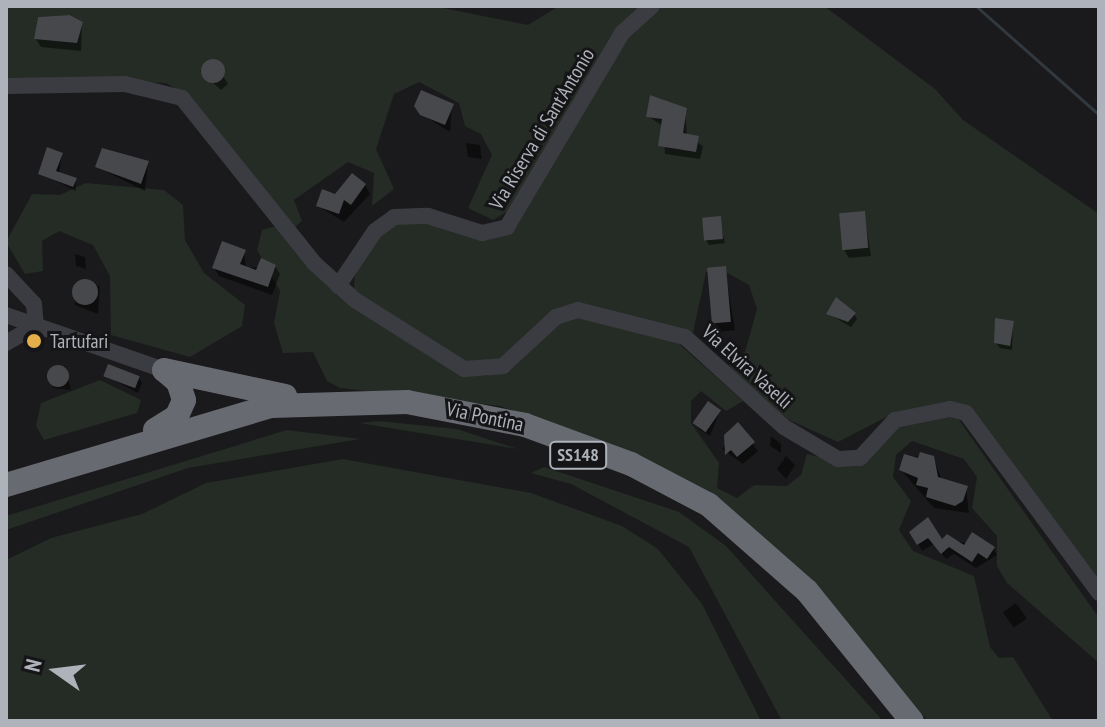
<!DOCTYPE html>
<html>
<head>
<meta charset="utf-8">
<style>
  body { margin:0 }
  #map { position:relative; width:1105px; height:727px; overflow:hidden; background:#1a1a1c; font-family:"PT Sans Narrow",sans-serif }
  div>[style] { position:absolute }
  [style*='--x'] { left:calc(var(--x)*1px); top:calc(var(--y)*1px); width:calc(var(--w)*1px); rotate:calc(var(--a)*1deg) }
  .green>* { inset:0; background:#242c25 }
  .shadow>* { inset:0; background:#0007; transform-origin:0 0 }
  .stream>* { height:3px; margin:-1.5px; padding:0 1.5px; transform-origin:1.5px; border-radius:1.5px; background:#31393f }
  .building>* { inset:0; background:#47484c; transform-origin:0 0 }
  .round { border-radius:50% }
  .minor>* { height:16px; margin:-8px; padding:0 8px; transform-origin:8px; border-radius:8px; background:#3b3c41 }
  .highway>* { height:24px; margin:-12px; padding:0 12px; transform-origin:12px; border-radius:12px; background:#686a71 }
  .dots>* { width:22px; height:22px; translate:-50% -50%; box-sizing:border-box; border:4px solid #151517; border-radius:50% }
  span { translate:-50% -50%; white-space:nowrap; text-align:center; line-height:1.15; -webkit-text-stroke:6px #151517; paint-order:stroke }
  .shield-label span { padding:2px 6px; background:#151517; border:2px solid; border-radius:6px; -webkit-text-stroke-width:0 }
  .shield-label { font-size:18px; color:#aeb2ba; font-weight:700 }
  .street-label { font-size:20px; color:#aeb2ba }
  .poi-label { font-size:20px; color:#aeb2ba }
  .left { translate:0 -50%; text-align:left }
  .frame { position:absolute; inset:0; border:8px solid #aeb2ba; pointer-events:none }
  .north { position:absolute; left:16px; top:631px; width:80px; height:80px; -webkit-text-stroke:6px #151517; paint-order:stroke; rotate:284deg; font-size:22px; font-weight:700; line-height:32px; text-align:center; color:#aeb2ba }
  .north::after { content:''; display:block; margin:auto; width:28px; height:36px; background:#aeb2ba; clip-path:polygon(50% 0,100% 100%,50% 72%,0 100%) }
</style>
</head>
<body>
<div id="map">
  <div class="green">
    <i style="clip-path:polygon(evenodd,6px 6px,433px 6px,528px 25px,559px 6px,642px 6px,614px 37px,517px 206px,493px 220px,468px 208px,492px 155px,481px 134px,465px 126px,459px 103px,419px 82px,394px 94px,376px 149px,394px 189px,372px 206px,374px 173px,348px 162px,294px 200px,302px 221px,295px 227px,192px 98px,166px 83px,6px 80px,6px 6px,71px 15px,83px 22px,77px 43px,34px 39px,38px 17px,71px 15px)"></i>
    <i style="clip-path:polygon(evenodd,659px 6px,824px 6px,935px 89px,963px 120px,1099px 214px,1099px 586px,966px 408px,892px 414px,838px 442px,787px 419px,728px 366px,745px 352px,757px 309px,749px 285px,722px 270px,706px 272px,693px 333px,563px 306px,501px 362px,472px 367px,354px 290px,355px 270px,387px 224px,401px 219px,509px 229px,632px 28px,659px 6px,650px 95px,687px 108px,680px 150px,659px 146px,666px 120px,647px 117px,650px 95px)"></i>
    <i style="clip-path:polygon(86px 183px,164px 190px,183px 205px,185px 240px,204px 273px,245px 305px,242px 326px,190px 357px,111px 335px,110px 276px,93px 245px,59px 231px,42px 241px,43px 271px,25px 274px,6px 242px,32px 194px,60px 195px)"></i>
    <i style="clip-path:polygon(276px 226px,334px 292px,455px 372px,486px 376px,514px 367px,562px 317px,575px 315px,670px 336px,743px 401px,726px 411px,701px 391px,691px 401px,691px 423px,719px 463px,717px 488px,737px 498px,754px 485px,787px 486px,801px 475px,807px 454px,857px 466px,883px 432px,942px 415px,959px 420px,1099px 618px,1099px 663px,1007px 583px,997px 566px,997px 536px,972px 508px,977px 477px,964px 459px,912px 441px,896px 455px,893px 477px,911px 501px,899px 530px,913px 551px,974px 576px,990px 647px,999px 658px,1013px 657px,1053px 721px,928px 721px,805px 578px,586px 436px,500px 406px,340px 388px,327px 381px,313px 352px,283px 353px,274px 323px,280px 291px,257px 250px,262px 230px)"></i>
    <i style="clip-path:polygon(100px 380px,141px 400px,137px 413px,44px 440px,36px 426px,41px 403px)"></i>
    <i style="clip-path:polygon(379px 421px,457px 429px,518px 449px,359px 423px)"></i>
    <i style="clip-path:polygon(287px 430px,360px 439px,188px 468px,6px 530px,6px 516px)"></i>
    <i style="clip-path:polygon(343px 459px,531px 493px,622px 526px,658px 549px,702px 604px,761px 721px,6px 721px,6px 560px,51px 538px,142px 514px,206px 483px)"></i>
    <i style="clip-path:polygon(544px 467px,679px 512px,726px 546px,883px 721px,782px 721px,689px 547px,571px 484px,531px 473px)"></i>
  </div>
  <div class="shadow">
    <i style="clip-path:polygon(82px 24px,81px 51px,41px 47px,36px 39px)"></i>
    <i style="clip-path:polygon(213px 59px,228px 84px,221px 90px,200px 71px)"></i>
    <i style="clip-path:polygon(452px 105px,450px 132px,421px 114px)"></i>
    <i style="clip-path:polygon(685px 109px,687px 136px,703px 146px,700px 159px,665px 154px,663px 126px,649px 117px)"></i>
    <i style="clip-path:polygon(466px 143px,480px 145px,482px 159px,468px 157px)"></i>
    <i style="clip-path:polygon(62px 154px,59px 174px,75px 180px,76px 191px,40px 173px)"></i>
    <i style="clip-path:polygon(148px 163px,145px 191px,97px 167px)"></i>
    <i style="clip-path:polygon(365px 185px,370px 194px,344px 222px,318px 206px)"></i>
    <i style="clip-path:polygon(864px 213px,871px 256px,849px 258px,844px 250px)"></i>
    <i style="clip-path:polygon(719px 218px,725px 243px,709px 245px,706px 240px)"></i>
    <i style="clip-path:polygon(244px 251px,246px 268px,275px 266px,280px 274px,272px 295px,219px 276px,214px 268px)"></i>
    <i style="clip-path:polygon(75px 254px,85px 257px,86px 269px,76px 266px)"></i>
    <i style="clip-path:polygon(725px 268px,735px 330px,720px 332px,715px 324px)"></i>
    <i style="clip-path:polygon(75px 282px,100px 286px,98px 314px,75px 305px)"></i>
    <i style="clip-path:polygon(829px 314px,854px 314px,857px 319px,851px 327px)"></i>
    <i style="clip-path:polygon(1013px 323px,1012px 350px,1000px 348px,996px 343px)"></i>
    <i style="clip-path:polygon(65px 366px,71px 390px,53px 388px,48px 371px)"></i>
    <i style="clip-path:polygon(106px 376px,139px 378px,142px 383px,138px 393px)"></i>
    <i style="clip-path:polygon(720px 411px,710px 436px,699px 429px,696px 424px)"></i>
    <i style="clip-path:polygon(738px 426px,758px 451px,743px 464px,722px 449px)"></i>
    <i style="clip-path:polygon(771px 436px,781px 444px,781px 453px,770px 446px)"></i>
    <i style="clip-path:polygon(786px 456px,795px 465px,786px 479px,777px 469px)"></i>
    <i style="clip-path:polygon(906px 456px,933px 458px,942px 480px,966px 488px,969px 513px,934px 508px,901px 470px)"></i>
    <i style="clip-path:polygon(912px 533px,993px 548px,997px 555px,976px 568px,954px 554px,946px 559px,934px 544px,922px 551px)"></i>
    <i style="left:1016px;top:603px;width:19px;height:16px;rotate:55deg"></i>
  </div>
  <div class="stream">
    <i style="--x:976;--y:6;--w:164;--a:41.5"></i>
  </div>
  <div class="building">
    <i style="clip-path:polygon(70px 15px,83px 22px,77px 43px,34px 39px,38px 17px)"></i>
    <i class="round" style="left:201px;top:59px;width:24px;height:24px"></i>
    <i style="clip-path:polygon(421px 90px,454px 104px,445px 125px,420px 115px,414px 106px)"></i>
    <i style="clip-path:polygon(650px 95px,687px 108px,683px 133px,699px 136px,696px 152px,658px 146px,662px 119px,646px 117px)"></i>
    <i style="clip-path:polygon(47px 147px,63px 153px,56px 171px,77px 178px,73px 187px,38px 174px)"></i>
    <i style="clip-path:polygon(102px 148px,149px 161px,141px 184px,95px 167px)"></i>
    <i style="clip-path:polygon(352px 173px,366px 184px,351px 205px,344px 200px,339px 214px,316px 206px,322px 189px,335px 194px)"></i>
    <i style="left:865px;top:211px;width:37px;height:26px;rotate:85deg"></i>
    <i style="left:721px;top:216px;width:23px;height:19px;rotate:85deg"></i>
    <i style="clip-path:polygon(222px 241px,246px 250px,240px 264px,256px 270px,261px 258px,276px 265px,268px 287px,212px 268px)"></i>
    <i style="left:726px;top:266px;width:56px;height:19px;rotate:85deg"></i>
    <i class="round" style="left:72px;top:279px;width:26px;height:26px"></i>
    <i style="clip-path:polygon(836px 297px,856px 313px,848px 322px,826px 314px)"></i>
    <i style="clip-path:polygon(995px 318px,1014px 321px,1010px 346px,994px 343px)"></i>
    <i style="left:108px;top:364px;width:34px;height:13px;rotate:21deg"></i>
    <i class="round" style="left:47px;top:365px;width:22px;height:22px"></i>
    <i style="left:708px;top:401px;width:16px;height:27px;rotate:35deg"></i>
    <i style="clip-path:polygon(738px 422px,755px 442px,737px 457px,731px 450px,725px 455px,724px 435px)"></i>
    <i style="clip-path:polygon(920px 452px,934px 456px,938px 477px,968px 486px,963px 501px,955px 506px,926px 497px,928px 488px,916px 485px,918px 478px,899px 470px,904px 454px,918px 458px)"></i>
    <i style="clip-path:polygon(928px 517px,942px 539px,947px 534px,964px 545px,972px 532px,995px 547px,987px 559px,978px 553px,972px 562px,949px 547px,941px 554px,928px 538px,917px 545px,909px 532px)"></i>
  </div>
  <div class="minor">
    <i style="--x:6;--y:86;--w:119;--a:-1"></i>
    <i style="--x:125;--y:84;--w:59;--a:13.8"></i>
    <i style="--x:182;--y:98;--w:211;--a:51.3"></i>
    <i style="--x:314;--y:263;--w:55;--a:42.1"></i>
    <i style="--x:355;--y:300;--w:129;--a:32.3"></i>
    <i style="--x:464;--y:369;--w:39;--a:-4"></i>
    <i style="--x:503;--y:366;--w:72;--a:-42.8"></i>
    <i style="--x:556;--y:317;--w:23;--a:-18"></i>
    <i style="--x:578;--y:310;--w:110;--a:14.2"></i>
    <i style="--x:685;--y:337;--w:134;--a:42.3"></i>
    <i style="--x:784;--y:427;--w:63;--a:30.7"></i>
    <i style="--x:838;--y:459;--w:22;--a:-3"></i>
    <i style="--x:860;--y:458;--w:52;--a:-47.4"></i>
    <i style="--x:895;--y:420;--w:56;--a:-11.3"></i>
    <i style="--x:950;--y:409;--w:16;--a:14"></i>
    <i style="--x:966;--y:413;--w:224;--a:53.5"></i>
    <i style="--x:6;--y:274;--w:41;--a:47"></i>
    <i style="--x:34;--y:304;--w:22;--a:85"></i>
    <i style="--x:338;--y:286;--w:66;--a:-56.1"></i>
    <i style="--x:375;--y:231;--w:24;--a:-36"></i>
    <i style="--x:394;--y:217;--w:34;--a:-2"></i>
    <i style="--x:428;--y:216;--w:57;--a:17.5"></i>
    <i style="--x:482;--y:233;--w:26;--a:-13"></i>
    <i style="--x:507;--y:227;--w:226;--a:-59.3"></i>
    <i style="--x:622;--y:33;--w:40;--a:-42"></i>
    <i style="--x:6;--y:315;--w:167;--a:19.2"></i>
    <i style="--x:6;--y:343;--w:34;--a:-30"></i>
  </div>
  <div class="highway">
    <i style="--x:164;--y:370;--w:124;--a:12.1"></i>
    <i style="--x:155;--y:430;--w:26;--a:-32"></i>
    <i style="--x:177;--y:416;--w:17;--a:-66"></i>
    <i style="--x:184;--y:400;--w:19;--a:-108"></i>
    <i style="--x:178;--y:382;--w:18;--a:-139"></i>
    <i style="--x:6;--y:485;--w:277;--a:-16.6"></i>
    <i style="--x:271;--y:406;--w:136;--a:-1.7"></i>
    <i style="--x:407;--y:402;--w:120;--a:11"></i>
    <i style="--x:525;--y:425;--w:113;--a:20.2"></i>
    <i style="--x:631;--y:464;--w:88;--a:27.7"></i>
    <i style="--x:709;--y:505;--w:130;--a:41.3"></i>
    <i style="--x:807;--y:591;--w:167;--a:51.1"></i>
  </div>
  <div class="dots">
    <i style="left:34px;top:341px;background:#e4af4a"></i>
  </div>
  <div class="shield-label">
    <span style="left:578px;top:455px">SS148</span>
  </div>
  <div class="street-label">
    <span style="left:542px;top:129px;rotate:-59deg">Via Riserva di Sant'Antonio</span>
    <span style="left:747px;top:367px;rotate:42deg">Via Elvira Vaselli</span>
    <span style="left:485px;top:417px;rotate:12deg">Via Pontina</span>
  </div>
  <div class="poi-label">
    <span class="left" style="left:50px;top:341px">Tartufari</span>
  </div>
  <div class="frame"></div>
  <div class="north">N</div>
</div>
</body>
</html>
